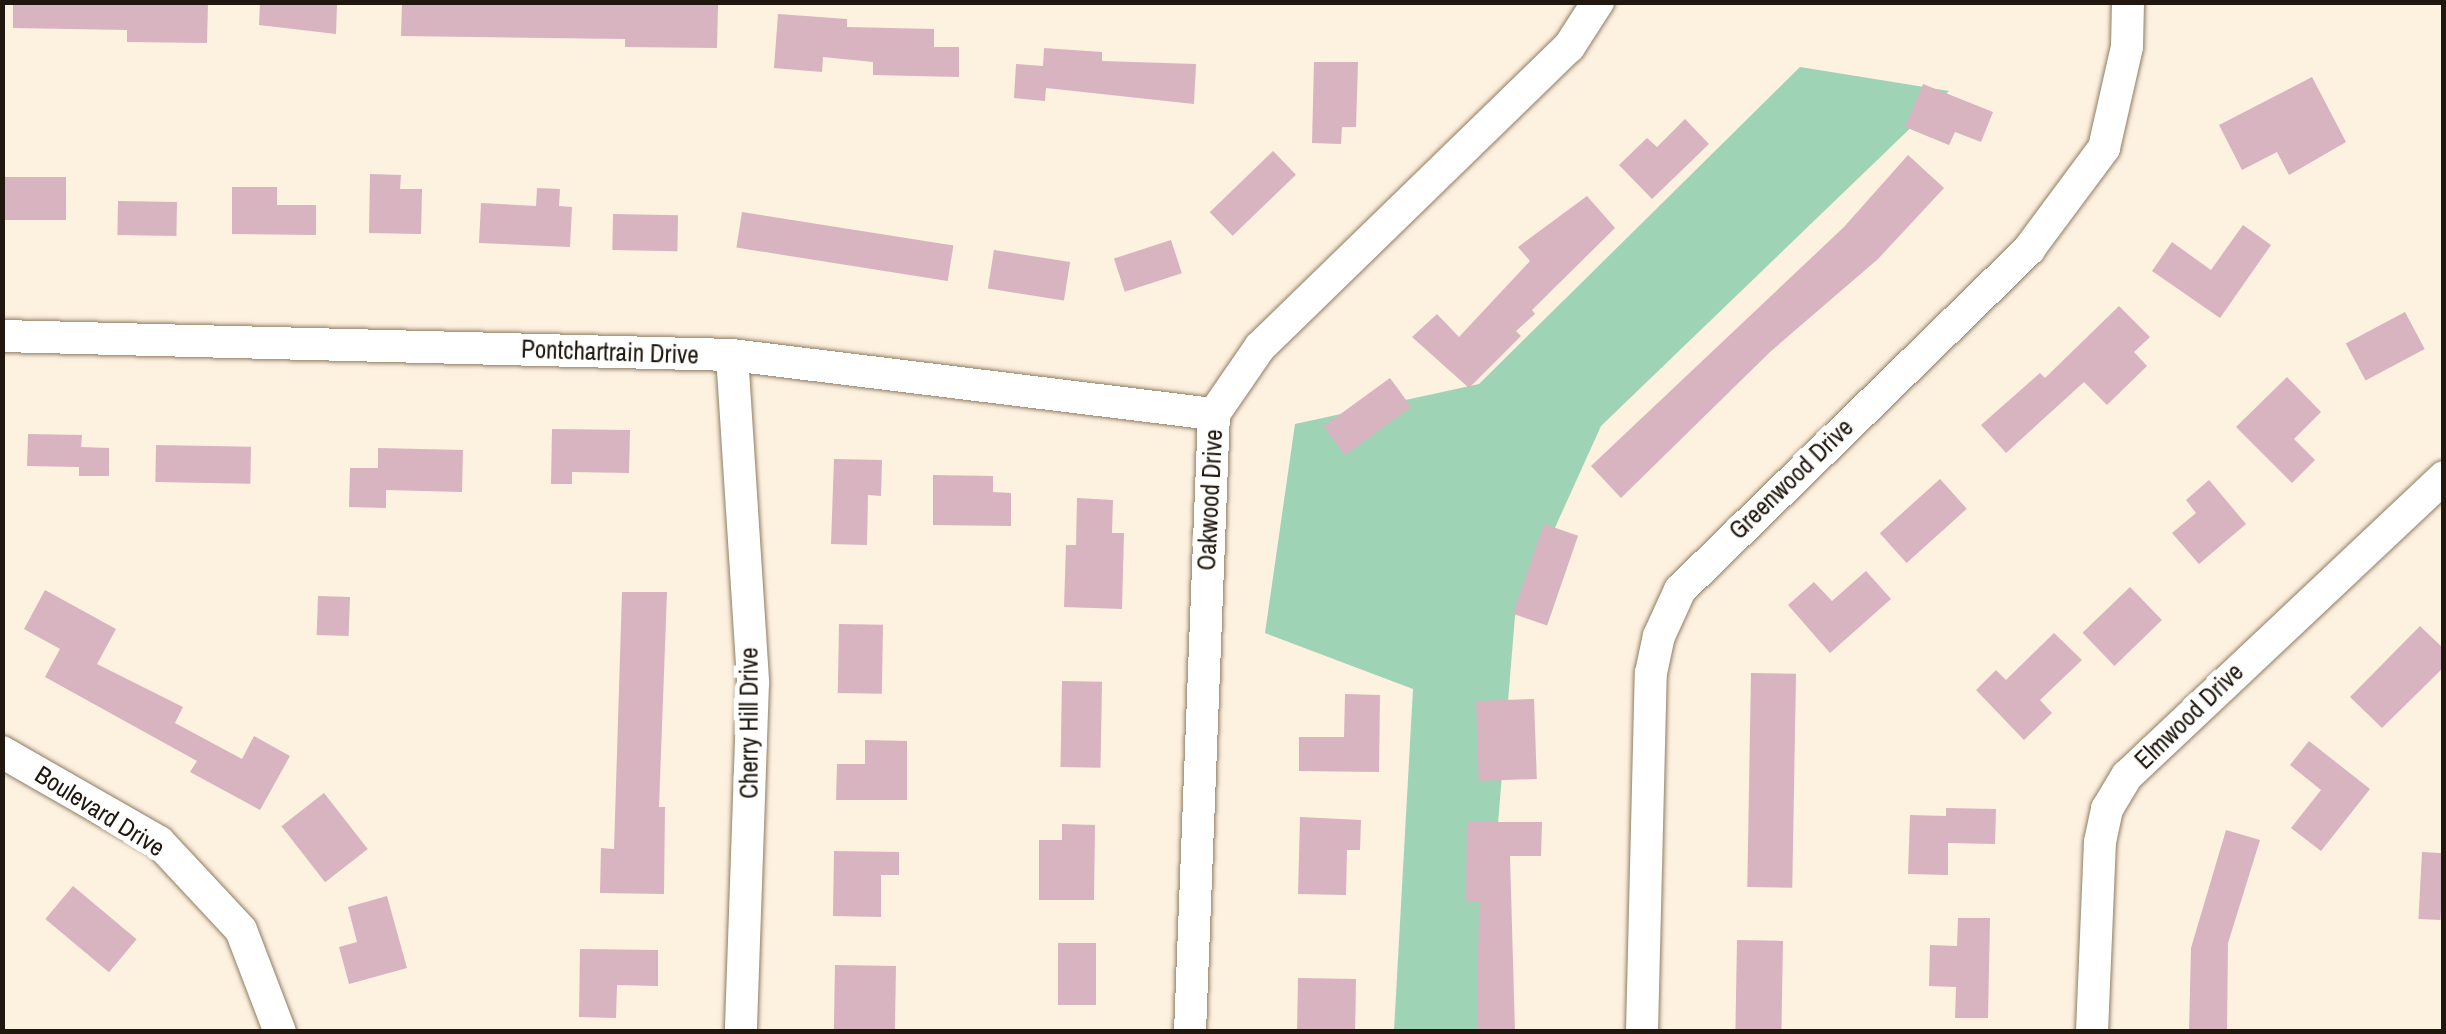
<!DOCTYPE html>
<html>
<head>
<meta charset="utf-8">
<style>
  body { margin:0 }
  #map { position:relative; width:2446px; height:1034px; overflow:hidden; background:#fdf1e0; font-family:"Archivo Narrow",sans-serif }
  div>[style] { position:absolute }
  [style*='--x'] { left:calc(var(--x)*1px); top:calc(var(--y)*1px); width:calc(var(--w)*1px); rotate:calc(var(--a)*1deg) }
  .green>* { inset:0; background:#9fd3b5 }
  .building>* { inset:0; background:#d7b4c0; transform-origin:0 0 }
  .roads { filter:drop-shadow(0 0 2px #8f7d63) drop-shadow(0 0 2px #8f7d63) }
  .minor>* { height:32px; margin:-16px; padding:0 16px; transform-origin:16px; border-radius:16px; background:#fff }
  span { translate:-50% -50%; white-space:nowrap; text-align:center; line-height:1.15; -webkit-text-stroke:10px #fff; paint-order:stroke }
  .street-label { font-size:25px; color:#20180e }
  .frame { position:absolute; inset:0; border:5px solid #20180e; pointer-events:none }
</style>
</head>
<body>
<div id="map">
  <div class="green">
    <i style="clip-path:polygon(1800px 67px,1949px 91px,1601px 426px,1515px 616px,1481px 1031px,1394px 1031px,1413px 689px,1265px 633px,1295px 424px,1479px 384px)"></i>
  </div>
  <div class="building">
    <i style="clip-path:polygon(13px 2px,208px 2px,207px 43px,127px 42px,127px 30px,13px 28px)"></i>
    <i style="clip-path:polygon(260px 2px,337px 2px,336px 34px,259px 25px)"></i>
    <i style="clip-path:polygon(402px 2px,718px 5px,717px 48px,625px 47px,625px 39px,401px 36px)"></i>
    <i style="clip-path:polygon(778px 14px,847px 19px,847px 27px,934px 29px,934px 47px,959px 47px,959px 77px,873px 75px,873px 62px,823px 57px,822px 72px,774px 68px)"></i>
    <i style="clip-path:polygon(1044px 48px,1102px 52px,1102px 61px,1196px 64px,1194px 104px,1046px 88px,1045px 101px,1014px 98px,1016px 64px,1043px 66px)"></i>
    <i style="clip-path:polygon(1314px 62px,1358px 62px,1356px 127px,1342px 127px,1341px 144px,1312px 143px)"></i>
    <i style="clip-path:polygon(2312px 77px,2346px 142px,2289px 175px,2277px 152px,2242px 170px,2219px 125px)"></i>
    <i style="clip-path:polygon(1923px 84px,1993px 112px,1981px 142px,1955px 132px,1949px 145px,1905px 127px)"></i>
    <i style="clip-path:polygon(1685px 119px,1709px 144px,1652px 199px,1619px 165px,1647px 138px,1657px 147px)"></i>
    <i style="left:1273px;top:151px;width:33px;height:88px;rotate:46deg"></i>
    <i style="clip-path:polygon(1908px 155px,1944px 188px,1878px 259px,1770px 352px,1621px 498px,1591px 466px,1844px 227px)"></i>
    <i style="clip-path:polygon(370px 174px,401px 175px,400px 189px,422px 189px,421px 234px,369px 233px)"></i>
    <i style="left:2px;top:177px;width:64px;height:43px"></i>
    <i style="clip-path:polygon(232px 187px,277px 187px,277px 205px,316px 205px,316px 235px,232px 234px)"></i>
    <i style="clip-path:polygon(537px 188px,560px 189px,559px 206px,572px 207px,570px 247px,479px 243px,481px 203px,536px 206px)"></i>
    <i style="clip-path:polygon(1587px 196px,1615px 228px,1532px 310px,1535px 314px,1516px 331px,1521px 336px,1469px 388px,1412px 337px,1437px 314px,1459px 337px,1530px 261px,1518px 247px)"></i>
    <i style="left:118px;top:201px;width:59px;height:34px;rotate:1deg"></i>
    <i style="left:742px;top:212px;width:214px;height:36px;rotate:9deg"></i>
    <i style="left:613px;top:214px;width:65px;height:36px;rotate:1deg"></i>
    <i style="clip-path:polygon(2243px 225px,2271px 245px,2220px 318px,2152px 271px,2172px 242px,2211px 270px)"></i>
    <i style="left:1171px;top:240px;width:35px;height:60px;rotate:72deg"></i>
    <i style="left:994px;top:250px;width:77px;height:39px;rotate:9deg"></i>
    <i style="clip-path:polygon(2119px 306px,2150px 337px,2134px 352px,2147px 366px,2107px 405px,2084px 382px,2006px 453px,1981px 425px,2040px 373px,2045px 378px)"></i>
    <i style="left:2405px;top:312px;width:42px;height:67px;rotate:62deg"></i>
    <i style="clip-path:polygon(2287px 377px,2321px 412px,2294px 439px,2315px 460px,2292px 483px,2236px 427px)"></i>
    <i style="left:1390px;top:378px;width:36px;height:82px;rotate:54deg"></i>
    <i style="clip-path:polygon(552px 429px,630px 430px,629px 473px,572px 472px,572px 484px,551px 484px)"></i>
    <i style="clip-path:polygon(28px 434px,82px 435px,81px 447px,109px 448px,109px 476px,79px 476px,79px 467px,27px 466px)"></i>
    <i style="left:156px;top:445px;width:95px;height:37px;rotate:1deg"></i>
    <i style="clip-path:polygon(378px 448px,463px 450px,462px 492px,386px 490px,386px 508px,349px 507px,350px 468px,378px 468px)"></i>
    <i style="clip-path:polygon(834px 459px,882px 460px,881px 496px,868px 495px,867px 545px,831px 544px)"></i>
    <i style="clip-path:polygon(933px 475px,993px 476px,993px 492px,1011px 493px,1011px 526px,933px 525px)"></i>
    <i style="left:1940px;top:479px;width:40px;height:81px;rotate:48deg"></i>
    <i style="clip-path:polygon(2209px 480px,2246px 524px,2199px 564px,2172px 533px,2196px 513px,2186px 500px)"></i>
    <i style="clip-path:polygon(1077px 498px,1113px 500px,1112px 533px,1124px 533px,1122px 609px,1064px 607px,1066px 545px,1076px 545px)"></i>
    <i style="left:1544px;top:524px;width:36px;height:95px;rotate:19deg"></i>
    <i style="clip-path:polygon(1866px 571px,1891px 599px,1830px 653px,1788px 605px,1814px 582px,1832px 601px)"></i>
    <i style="left:2130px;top:587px;width:46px;height:66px;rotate:46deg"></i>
    <i style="clip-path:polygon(45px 590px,116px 629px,97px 664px,183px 707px,175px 723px,242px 759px,254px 736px,290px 756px,260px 810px,190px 772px,197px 761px,45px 677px,60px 649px,24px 629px)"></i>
    <i style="clip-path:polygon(622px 592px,667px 592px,659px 807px,665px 807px,664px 894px,600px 893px,601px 848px,614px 849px)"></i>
    <i style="left:318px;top:596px;width:32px;height:39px;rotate:2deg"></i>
    <i style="left:839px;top:624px;width:44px;height:69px;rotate:1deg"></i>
    <i style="clip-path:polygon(2420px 626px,2444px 649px,2444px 667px,2382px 728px,2350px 697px)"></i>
    <i style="clip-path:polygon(2054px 633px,2082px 660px,2040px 700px,2052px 713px,2024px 740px,1976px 690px,1996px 670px,2006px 680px)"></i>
    <i style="left:1751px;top:673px;width:45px;height:214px;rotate:1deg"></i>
    <i style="left:1062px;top:681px;width:40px;height:86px;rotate:1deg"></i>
    <i style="clip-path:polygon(1345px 694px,1380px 695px,1379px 772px,1299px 771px,1299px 737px,1344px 737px)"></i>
    <i style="left:1534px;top:699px;width:80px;height:58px;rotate:88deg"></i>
    <i style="clip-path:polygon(865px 740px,907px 741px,907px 800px,836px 800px,837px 764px,865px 764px)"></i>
    <i style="clip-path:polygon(2309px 741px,2370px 789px,2321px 851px,2291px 828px,2321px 790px,2290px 765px)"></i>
    <i style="left:324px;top:793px;width:71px;height:54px;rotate:52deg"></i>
    <i style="clip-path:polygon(1946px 808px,1996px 809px,1995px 844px,1948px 843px,1948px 875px,1908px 874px,1910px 815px,1946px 816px)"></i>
    <i style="clip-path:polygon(1300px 817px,1361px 820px,1360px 850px,1347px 850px,1346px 895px,1298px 894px)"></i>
    <i style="clip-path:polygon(1467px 822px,1542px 822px,1541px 856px,1510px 856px,1515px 1032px,1477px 1032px,1479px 902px,1466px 902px)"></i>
    <i style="clip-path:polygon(1062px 824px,1095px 825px,1094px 900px,1039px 900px,1039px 840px,1062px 840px)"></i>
    <i style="clip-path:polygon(2226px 830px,2260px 840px,2228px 943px,2227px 1032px,2189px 1032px,2191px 948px)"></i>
    <i style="clip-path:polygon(834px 851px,899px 852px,899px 875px,881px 875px,881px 917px,833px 916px)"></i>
    <i style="left:2422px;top:852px;width:22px;height:67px;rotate:3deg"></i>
    <i style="left:73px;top:886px;width:83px;height:43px;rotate:40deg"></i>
    <i style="clip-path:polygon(387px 896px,407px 968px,349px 984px,339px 947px,357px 942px,348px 907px)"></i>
    <i style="clip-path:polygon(1958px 918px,1990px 918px,1988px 1018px,1955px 1018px,1956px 987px,1929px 986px,1930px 945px,1957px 946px)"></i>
    <i style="left:1737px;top:940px;width:46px;height:92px;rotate:1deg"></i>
    <i style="left:1058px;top:943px;width:38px;height:62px"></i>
    <i style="clip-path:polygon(580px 949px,658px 950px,658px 986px,617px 985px,616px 1018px,579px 1017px)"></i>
    <i style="left:835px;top:965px;width:61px;height:67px;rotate:1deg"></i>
    <i style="left:1298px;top:978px;width:58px;height:54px;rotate:1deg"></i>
  </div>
  <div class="roads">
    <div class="minor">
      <i style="--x:2;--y:336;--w:730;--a:1.49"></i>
      <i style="--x:732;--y:355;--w:486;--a:7"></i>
      <i style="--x:732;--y:355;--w:329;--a:86.3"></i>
      <i style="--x:753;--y:683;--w:349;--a:92"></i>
      <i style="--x:2;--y:752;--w:181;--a:29.8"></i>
      <i style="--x:159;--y:842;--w:120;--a:47"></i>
      <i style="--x:241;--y:930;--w:109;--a:69.1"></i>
      <i style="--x:1190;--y:1032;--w:618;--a:-87.78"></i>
      <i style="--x:1214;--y:414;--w:81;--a:-55.5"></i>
      <i style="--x:1260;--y:347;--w:431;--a:-44.2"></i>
      <i style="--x:1569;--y:47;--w:54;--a:-57.2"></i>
      <i style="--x:1642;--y:1032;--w:359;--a:-88.6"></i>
      <i style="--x:1651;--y:673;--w:38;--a:-78"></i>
      <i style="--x:1659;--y:636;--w:51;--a:-65.5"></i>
      <i style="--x:1680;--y:590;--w:488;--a:-44.3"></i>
      <i style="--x:2029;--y:249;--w:126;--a:-53.4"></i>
      <i style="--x:2104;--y:148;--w:104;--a:-77.2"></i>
      <i style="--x:2127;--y:47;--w:45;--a:-88.7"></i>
      <i style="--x:2092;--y:1032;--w:190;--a:-87.6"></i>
      <i style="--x:2100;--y:842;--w:34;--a:-78"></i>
      <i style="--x:2107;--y:809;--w:39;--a:-59"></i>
      <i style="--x:2127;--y:776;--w:436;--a:-43.3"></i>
    </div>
  </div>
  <div class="street-label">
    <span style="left:610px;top:352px;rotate:2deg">Pontchartrain Drive</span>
    <span style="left:1791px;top:479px;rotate:-44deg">Greenwood Drive</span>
    <span style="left:1210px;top:500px;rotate:-87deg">Oakwood Drive</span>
    <span style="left:2189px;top:716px;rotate:-44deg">Elmwood Drive</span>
    <span style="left:749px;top:723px;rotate:-90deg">Cherry Hill Drive</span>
    <span style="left:100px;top:811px;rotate:32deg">Boulevard Drive</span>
  </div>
  <div class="frame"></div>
</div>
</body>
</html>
